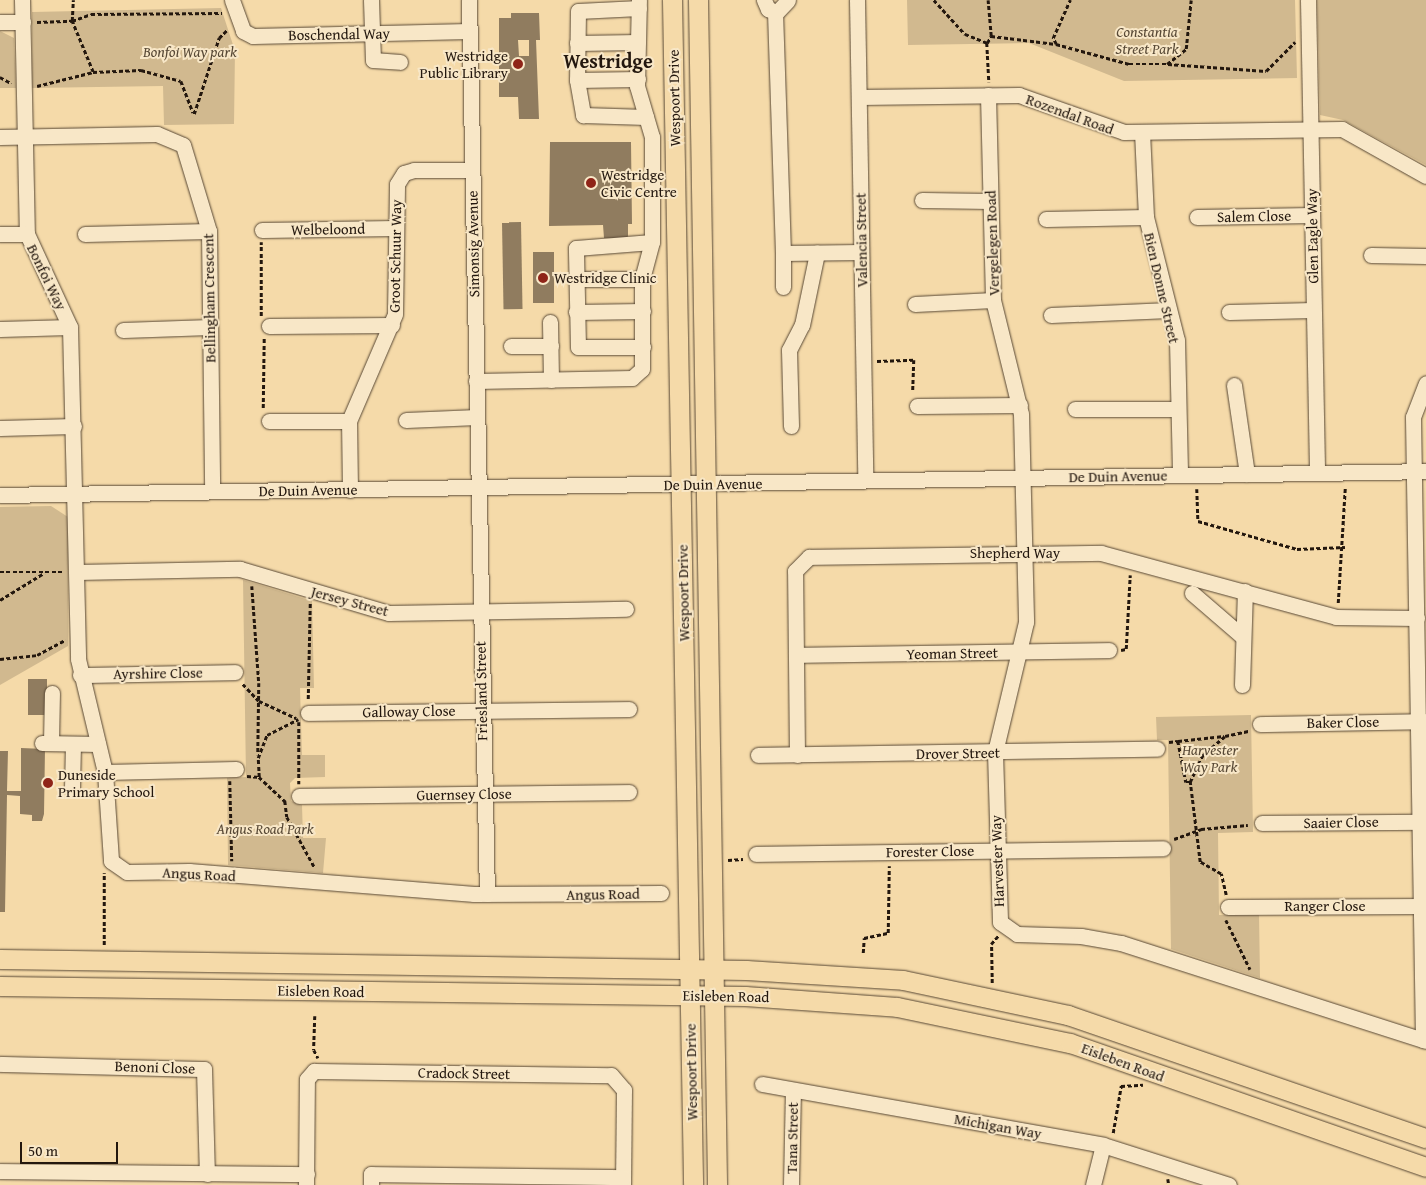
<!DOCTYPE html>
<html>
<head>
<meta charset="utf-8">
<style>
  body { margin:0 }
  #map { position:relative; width:1426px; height:1185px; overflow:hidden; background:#f5daa9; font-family:"Gentium Book Plus",serif }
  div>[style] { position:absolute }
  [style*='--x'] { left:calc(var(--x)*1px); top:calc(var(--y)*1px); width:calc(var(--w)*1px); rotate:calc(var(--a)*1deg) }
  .green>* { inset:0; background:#d1b98f }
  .building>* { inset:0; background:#907c5f; transform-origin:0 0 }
  .path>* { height:2.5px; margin-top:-1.25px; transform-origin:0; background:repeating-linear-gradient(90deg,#23170e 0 4px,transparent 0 6.5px) }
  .roads { filter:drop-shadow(0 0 1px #584835) drop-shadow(0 0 1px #584835) }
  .minor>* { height:15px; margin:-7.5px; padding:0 7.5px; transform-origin:7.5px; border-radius:7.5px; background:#f8e7c7 }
  .major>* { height:19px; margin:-9.5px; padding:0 9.5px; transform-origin:9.5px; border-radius:9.5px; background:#f5daa9 }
  .dots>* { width:14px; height:14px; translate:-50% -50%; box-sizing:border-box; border:2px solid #f8e7c7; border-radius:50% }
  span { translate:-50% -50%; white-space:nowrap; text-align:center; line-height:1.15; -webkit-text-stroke:4px #f8e7c7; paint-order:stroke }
  .park-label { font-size:15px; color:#574835; font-style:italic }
  .street-label { font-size:15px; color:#23170e }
  .poi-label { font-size:15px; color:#23170e }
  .right { translate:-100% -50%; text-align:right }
  .left { translate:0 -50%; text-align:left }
  .district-label { font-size:20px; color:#23170e; font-weight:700 }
  .scale { position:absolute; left:20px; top:1142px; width:98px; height:22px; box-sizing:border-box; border:2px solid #23170e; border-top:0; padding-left:6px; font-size:15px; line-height:18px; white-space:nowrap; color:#23170e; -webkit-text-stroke:4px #f8e7c7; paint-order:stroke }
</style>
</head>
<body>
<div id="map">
  <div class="green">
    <i style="clip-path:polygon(907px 0,1295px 0,1297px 78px,1124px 81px,1029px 43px,908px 45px)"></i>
    <i style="clip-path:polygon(1317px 0,1426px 0,1426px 165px,1343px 120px,1320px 115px)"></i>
    <i style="clip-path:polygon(221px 8px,235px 51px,234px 124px,164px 125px,163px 86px,32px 88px,32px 12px)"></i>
    <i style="clip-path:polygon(0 31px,14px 38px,16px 88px,0 88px)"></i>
    <i style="clip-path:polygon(51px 506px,68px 517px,68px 646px,0 685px,0 507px)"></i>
    <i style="clip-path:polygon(243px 580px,312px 601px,314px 688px,300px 688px,302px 755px,325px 755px,325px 777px,295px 778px,290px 783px,291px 801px,302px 805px,303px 838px,326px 838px,323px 873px,228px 865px,227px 778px,246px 777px)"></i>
    <i style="clip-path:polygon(1251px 715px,1253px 832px,1218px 833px,1219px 915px,1259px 914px,1260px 978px,1171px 949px,1168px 740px,1157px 740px,1156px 717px)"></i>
  </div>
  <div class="building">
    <i style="clip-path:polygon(evenodd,511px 13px,539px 13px,540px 40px,536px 40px,539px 119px,519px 119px,518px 97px,499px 97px,499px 18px,511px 18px,511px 13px,518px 40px,529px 40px,529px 56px,519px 56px,518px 40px)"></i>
    <i style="clip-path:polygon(550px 142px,631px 142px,632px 224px,628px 224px,628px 238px,604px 238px,603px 225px,549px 226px)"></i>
    <i style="left:521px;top:222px;width:87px;height:19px;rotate:89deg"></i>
    <i style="left:533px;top:252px;width:21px;height:51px"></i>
    <i style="left:28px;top:679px;width:19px;height:36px"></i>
    <i style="clip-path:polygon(21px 748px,45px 749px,44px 814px,42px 821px,32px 821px,32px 815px,20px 814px,20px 796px,7px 795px,5px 912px,0 912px,0 751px,8px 751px,7px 791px,21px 791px)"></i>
  </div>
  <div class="path">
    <i style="--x:934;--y:0;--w:46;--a:47.6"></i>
    <i style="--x:965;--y:34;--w:24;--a:22"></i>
    <i style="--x:987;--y:43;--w:39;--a:87"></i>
    <i style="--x:37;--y:22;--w:35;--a:-2"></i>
    <i style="--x:72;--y:21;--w:21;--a:-87"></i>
    <i style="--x:991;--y:36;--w:65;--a:7"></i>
    <i style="--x:1056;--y:44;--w:76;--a:15.3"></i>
    <i style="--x:1129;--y:64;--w:38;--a:0"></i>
    <i style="--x:1167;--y:64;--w:24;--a:-38"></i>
    <i style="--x:1186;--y:49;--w:49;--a:-84.2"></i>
    <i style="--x:987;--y:43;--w:8;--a:-60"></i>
    <i style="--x:991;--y:36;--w:36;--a:-95"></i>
    <i style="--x:1056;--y:44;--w:7;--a:-117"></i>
    <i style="--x:1053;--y:38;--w:42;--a:-65.9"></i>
    <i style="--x:1168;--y:64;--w:98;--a:4.1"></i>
    <i style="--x:1266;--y:71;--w:41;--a:-45"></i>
    <i style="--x:93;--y:72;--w:55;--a:-112.4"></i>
    <i style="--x:72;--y:21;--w:20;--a:-20"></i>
    <i style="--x:91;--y:14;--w:131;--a:-0.4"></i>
    <i style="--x:0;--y:77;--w:13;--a:29"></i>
    <i style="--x:37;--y:86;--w:58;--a:-14"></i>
    <i style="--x:93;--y:72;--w:48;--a:-2.4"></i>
    <i style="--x:141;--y:70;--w:41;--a:15.4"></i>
    <i style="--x:181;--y:81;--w:34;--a:69"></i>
    <i style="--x:194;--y:114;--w:80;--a:-71.8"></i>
    <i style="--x:219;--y:38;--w:13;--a:-45"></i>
    <i style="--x:261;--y:316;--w:74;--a:-90"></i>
    <i style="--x:877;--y:361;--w:37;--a:-2"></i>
    <i style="--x:914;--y:360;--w:32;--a:92"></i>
    <i style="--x:263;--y:408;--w:71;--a:-89.2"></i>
    <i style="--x:1197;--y:489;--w:32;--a:88"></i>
    <i style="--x:1198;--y:521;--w:103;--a:15.8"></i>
    <i style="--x:1297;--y:549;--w:48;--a:-2.4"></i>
    <i style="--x:0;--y:572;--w:63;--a:0"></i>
    <i style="--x:252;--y:586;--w:97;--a:85.9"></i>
    <i style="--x:259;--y:683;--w:72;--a:90.8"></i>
    <i style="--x:0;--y:600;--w:52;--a:-31.5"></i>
    <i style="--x:1338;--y:603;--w:116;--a:-86.5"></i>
    <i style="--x:1121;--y:650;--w:5;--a:-11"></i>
    <i style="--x:1126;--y:649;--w:74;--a:-86.9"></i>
    <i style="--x:0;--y:659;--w:37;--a:-6"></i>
    <i style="--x:37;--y:655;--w:32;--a:-28"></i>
    <i style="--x:243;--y:684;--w:23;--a:47"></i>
    <i style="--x:259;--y:701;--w:41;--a:24.7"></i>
    <i style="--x:308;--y:699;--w:97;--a:-88.8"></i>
    <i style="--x:299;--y:722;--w:62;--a:90"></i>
    <i style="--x:1178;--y:741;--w:46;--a:-6.2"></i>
    <i style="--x:1169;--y:742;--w:9;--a:-6"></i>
    <i style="--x:1178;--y:741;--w:42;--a:79"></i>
    <i style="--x:1186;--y:782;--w:4;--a:0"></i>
    <i style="--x:247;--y:776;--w:12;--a:5"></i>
    <i style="--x:259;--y:777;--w:37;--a:43"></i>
    <i style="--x:259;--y:777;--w:19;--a:-93"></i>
    <i style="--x:258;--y:758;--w:25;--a:-69"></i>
    <i style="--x:267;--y:735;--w:35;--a:-27"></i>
    <i style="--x:230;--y:781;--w:80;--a:88.6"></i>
    <i style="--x:285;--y:801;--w:16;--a:83"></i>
    <i style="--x:287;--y:817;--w:58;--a:61.2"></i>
    <i style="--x:1174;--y:839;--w:29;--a:-20"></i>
    <i style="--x:1201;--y:829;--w:47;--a:-4.9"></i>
    <i style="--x:728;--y:860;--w:15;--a:-4"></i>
    <i style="--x:1226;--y:895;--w:22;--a:-103"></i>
    <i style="--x:1221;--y:874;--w:24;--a:-150"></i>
    <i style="--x:1200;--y:862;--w:81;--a:-97.1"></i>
    <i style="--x:1190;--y:782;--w:29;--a:-65"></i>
    <i style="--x:1202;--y:756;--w:30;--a:-41"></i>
    <i style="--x:1225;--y:736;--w:25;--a:-12"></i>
    <i style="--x:1226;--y:920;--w:55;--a:63.9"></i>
    <i style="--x:104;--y:945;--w:72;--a:-90"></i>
    <i style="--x:863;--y:953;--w:15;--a:-86"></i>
    <i style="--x:864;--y:938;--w:25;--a:-12"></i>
    <i style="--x:888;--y:933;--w:67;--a:-89.1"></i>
    <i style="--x:992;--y:983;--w:39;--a:-91"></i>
    <i style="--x:991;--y:944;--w:11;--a:-49"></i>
    <i style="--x:315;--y:1016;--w:34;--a:92"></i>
    <i style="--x:314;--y:1050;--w:9;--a:63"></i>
    <i style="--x:1113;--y:1133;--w:48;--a:-80.3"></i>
    <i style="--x:1121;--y:1086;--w:22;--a:-3"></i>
    <i style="--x:1168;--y:1179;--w:6;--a:81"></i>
  </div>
  <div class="roads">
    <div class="minor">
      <i style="--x:22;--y:0;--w:234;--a:88.8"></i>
      <i style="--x:27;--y:234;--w:102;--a:65.2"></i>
      <i style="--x:70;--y:327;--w:332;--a:88.6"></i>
      <i style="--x:78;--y:659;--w:116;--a:76.6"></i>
      <i style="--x:105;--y:772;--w:89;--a:86.1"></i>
      <i style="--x:111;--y:861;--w:19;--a:35"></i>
      <i style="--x:127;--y:872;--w:62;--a:-0.9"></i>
      <i style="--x:189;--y:871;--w:286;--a:4.6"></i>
      <i style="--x:474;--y:894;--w:187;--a:-0.3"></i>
      <i style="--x:232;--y:0;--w:33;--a:70"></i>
      <i style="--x:243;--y:31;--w:11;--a:27"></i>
      <i style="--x:253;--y:36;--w:216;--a:-1.3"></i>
      <i style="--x:371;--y:0;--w:60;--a:88.1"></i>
      <i style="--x:373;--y:60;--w:27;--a:4"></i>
      <i style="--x:469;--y:0;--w:894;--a:88.85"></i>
      <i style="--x:764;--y:0;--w:10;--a:66"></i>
      <i style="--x:768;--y:9;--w:9;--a:18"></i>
      <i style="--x:777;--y:12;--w:16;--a:-47"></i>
      <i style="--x:857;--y:0;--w:480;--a:89"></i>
      <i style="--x:1308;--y:0;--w:473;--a:88.9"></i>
      <i style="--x:639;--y:8;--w:61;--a:177.2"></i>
      <i style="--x:578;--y:11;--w:69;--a:90.8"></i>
      <i style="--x:577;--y:80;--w:36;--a:80"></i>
      <i style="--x:583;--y:115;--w:63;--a:1.8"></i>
      <i style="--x:775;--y:12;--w:241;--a:88.1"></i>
      <i style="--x:783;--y:253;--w:78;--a:-0.7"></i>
      <i style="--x:0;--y:22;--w:23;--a:0"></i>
      <i style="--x:577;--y:43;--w:61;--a:-0.9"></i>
      <i style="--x:577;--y:80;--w:61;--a:-0.9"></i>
      <i style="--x:988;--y:95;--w:205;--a:88.6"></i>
      <i style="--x:993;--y:300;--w:117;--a:76.2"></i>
      <i style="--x:1021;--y:414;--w:208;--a:88.6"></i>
      <i style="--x:1026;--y:622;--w:134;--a:103.4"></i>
      <i style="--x:995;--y:752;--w:170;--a:88.3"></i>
      <i style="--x:1000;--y:922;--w:21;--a:35"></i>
      <i style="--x:1017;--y:934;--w:64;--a:1.8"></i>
      <i style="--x:1081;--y:936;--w:41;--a:9.9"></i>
      <i style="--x:1121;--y:943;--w:320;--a:17.8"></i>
      <i style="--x:859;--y:97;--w:160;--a:-0.7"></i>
      <i style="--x:1019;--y:95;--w:111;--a:19.4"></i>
      <i style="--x:1124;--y:132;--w:218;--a:-0.8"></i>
      <i style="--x:1342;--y:129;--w:96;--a:29.2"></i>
      <i style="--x:1142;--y:132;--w:85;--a:87.3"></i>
      <i style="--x:1146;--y:217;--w:127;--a:75.9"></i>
      <i style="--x:1177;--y:340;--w:135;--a:88.7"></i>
      <i style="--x:0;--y:137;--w:157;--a:-1.1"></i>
      <i style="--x:157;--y:134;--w:28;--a:23"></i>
      <i style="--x:183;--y:145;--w:90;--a:73.2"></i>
      <i style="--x:209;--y:231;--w:260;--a:89.3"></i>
      <i style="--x:922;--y:200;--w:68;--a:0.8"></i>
      <i style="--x:1197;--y:217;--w:115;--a:-1"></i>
      <i style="--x:1046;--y:219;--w:100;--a:-1.1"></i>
      <i style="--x:262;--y:230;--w:133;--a:-0.9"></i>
      <i style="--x:0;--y:234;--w:27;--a:0"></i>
      <i style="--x:85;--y:234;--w:124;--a:-1.4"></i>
      <i style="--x:783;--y:253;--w:34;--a:90"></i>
      <i style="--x:1371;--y:255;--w:55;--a:1"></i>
      <i style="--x:575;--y:279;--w:67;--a:0"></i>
      <i style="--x:915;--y:304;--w:78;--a:-2.9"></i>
      <i style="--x:576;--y:312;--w:67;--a:-0.9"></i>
      <i style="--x:1229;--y:312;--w:84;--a:-1.4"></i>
      <i style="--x:1051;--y:315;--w:118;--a:-2.4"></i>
      <i style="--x:550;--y:322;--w:58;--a:89"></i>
      <i style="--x:269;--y:326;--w:123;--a:-0.5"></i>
      <i style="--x:0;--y:329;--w:70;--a:-1.6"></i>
      <i style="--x:123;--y:330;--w:87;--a:-2"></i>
      <i style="--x:511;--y:346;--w:40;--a:0"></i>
      <i style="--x:643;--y:347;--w:65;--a:180"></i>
      <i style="--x:578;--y:347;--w:99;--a:-91.2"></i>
      <i style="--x:576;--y:248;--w:76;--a:-4.5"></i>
      <i style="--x:476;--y:381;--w:156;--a:-1.1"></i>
      <i style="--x:632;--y:378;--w:13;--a:-42"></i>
      <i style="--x:642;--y:369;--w:90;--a:-90"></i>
      <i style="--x:642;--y:279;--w:38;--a:-75"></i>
      <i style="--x:652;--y:242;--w:105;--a:-90"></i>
      <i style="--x:652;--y:137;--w:53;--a:-106.4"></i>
      <i style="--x:637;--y:86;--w:86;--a:-88.7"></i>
      <i style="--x:1234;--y:385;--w:90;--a:81.7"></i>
      <i style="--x:917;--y:406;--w:103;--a:-0.6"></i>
      <i style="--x:1075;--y:409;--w:103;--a:0"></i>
      <i style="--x:406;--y:420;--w:71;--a:-2.4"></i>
      <i style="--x:269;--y:421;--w:80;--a:0"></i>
      <i style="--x:791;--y:426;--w:76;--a:-91.5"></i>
      <i style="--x:789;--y:350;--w:28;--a:-63"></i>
      <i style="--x:802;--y:325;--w:74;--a:-78.2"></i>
      <i style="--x:0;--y:428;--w:74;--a:-1.5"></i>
      <i style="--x:350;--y:490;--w:69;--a:-90.8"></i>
      <i style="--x:349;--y:421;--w:116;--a:-66.7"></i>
      <i style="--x:395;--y:314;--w:130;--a:-89.1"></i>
      <i style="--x:397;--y:184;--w:13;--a:-58"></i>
      <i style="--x:404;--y:173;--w:10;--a:-17"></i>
      <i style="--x:414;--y:170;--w:58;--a:0"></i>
      <i style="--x:0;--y:495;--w:1426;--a:-0.96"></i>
      <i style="--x:77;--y:572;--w:163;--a:-1.1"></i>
      <i style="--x:240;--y:569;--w:155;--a:16.5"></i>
      <i style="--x:389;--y:613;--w:237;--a:-1"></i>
      <i style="--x:1192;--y:593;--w:67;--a:40.8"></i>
      <i style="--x:796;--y:655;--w:313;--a:-0.9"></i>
      <i style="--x:80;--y:675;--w:155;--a:-1.1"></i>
      <i style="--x:1242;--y:685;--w:94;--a:-88.2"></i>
      <i style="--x:308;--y:713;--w:321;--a:-0.7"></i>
      <i style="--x:1260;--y:724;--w:166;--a:-1"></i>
      <i style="--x:42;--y:743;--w:56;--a:1"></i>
      <i style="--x:51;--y:743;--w:50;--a:-88.9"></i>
      <i style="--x:758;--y:755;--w:399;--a:-0.9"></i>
      <i style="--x:797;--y:755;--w:184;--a:-90.6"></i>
      <i style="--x:795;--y:571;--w:20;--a:-45"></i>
      <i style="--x:809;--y:557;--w:292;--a:-0.8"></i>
      <i style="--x:1101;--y:553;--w:244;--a:15.2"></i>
      <i style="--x:1336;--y:617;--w:81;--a:0.7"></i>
      <i style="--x:105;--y:772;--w:131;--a:-1.3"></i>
      <i style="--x:72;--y:788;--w:44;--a:-88.7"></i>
      <i style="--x:299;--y:796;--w:330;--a:-0.7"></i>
      <i style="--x:1262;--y:823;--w:158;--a:-0.4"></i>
      <i style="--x:756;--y:854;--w:407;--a:-0.8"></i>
      <i style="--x:1228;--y:907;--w:194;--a:-0.3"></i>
      <i style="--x:1423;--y:1040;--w:623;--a:-90.92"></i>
      <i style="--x:1413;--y:417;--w:36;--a:-69"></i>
      <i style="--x:0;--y:1064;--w:204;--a:1.4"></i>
      <i style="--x:204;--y:1069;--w:105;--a:88.4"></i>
      <i style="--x:762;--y:1084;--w:346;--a:10.1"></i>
      <i style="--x:1103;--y:1145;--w:132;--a:17.6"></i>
      <i style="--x:0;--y:1171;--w:307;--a:0.6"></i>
      <i style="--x:306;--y:1185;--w:106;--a:-89.5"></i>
      <i style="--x:307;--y:1079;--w:11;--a:-49"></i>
      <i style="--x:314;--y:1071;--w:297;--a:0.8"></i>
      <i style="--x:611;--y:1075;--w:20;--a:49"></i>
      <i style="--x:624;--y:1090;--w:95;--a:90.6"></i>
      <i style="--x:371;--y:1185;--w:11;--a:-90"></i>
      <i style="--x:371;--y:1174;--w:252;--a:0.7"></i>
      <i style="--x:791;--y:1185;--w:95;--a:-88.8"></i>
      <i style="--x:1093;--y:1185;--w:41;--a:-76"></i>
    </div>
    <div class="major">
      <i style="--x:672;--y:0;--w:1185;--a:88.98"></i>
      <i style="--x:698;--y:0;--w:1185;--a:89.08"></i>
      <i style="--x:0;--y:959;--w:746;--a:0.84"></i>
      <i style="--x:746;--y:970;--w:157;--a:3.6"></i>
      <i style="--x:903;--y:980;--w:169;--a:12"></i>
      <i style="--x:1068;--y:1015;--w:379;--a:19"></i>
      <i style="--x:0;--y:986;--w:745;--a:0.77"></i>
      <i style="--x:745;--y:996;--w:152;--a:4.1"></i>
      <i style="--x:897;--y:1007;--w:177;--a:11.8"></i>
      <i style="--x:1070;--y:1043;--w:377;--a:19.2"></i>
    </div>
  </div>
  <div class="dots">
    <i style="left:518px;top:64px;background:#8f2418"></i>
    <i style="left:591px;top:183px;background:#8f2418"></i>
    <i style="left:543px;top:278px;background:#8f2418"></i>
    <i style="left:48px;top:783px;background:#8f2418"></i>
  </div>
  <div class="park-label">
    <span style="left:1147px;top:40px">Constantia<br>Street Park</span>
    <span style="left:190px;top:52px">Bonfoi Way park</span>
    <span style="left:1210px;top:758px">Harvester<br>Way Park</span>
    <span style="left:265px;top:829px">Angus Road Park</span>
  </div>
  <div class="street-label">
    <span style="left:339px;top:34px;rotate:-1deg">Boschendal Way</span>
    <span style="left:674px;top:98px;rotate:-91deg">Wespoort Drive</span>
    <span style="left:1070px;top:114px;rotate:20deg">Rozendal Road</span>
    <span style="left:1254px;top:216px;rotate:-1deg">Salem Close</span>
    <span style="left:328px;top:229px;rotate:-1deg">Welbeloond</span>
    <span style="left:1312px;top:236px;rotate:-91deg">Glen Eagle Way</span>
    <span style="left:861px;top:240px;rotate:-91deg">Valencia Street</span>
    <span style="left:992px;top:243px;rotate:-92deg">Vergelegen Road</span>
    <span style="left:473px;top:244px;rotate:-91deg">Simonsig Avenue</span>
    <span style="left:395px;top:256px;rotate:-89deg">Groot Schuur Way</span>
    <span style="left:47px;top:277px;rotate:64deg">Bonfoi Way</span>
    <span style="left:1162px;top:288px;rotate:77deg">Bien Donne Street</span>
    <span style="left:209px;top:298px;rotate:-91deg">Bellingham Crescent</span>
    <span style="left:1118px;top:476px;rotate:-1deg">De Duin Avenue</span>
    <span style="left:713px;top:484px;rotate:-1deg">De Duin Avenue</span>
    <span style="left:308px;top:490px;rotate:-1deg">De Duin Avenue</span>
    <span style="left:1015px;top:553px">Shepherd Way</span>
    <span style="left:683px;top:593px;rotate:-91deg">Wespoort Drive</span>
    <span style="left:350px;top:601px;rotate:15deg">Jersey Street</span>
    <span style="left:952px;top:653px;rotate:-1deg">Yeoman Street</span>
    <span style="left:158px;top:673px;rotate:-1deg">Ayrshire Close</span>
    <span style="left:481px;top:691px;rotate:-91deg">Friesland Street</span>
    <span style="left:409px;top:711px;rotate:-1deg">Galloway Close</span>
    <span style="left:1343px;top:722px;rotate:-1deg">Baker Close</span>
    <span style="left:958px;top:753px;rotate:-1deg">Drover Street</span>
    <span style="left:464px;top:794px;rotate:-1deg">Guernsey Close</span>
    <span style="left:1341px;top:822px;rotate:-1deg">Saaier Close</span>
    <span style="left:930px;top:851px;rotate:-1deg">Forester Close</span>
    <span style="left:997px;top:861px;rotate:-92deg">Harvester Way</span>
    <span style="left:199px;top:874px;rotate:3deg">Angus Road</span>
    <span style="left:603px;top:894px;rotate:-1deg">Angus Road</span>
    <span style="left:1325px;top:906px">Ranger Close</span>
    <span style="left:321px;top:991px;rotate:1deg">Eisleben Road</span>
    <span style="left:726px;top:996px;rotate:1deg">Eisleben Road</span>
    <span style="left:1123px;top:1062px;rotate:20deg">Eisleben Road</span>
    <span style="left:155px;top:1067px;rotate:2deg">Benoni Close</span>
    <span style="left:691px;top:1072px;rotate:-91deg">Wespoort Drive</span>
    <span style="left:464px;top:1073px;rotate:1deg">Cradock Street</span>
    <span style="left:998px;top:1126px;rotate:10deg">Michigan Way</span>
    <span style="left:792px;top:1138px;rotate:-89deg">Tana Street</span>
  </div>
  <div class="poi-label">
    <span class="right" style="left:508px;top:64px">Westridge<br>Public Library</span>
    <span class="left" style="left:601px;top:183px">Westridge<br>Civic Centre</span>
    <span class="left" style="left:554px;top:278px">Westridge Clinic</span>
    <span class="left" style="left:58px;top:783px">Duneside<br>Primary School</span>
  </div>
  <div class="district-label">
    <span style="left:608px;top:60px">Westridge</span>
  </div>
  <div class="scale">50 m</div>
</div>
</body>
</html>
